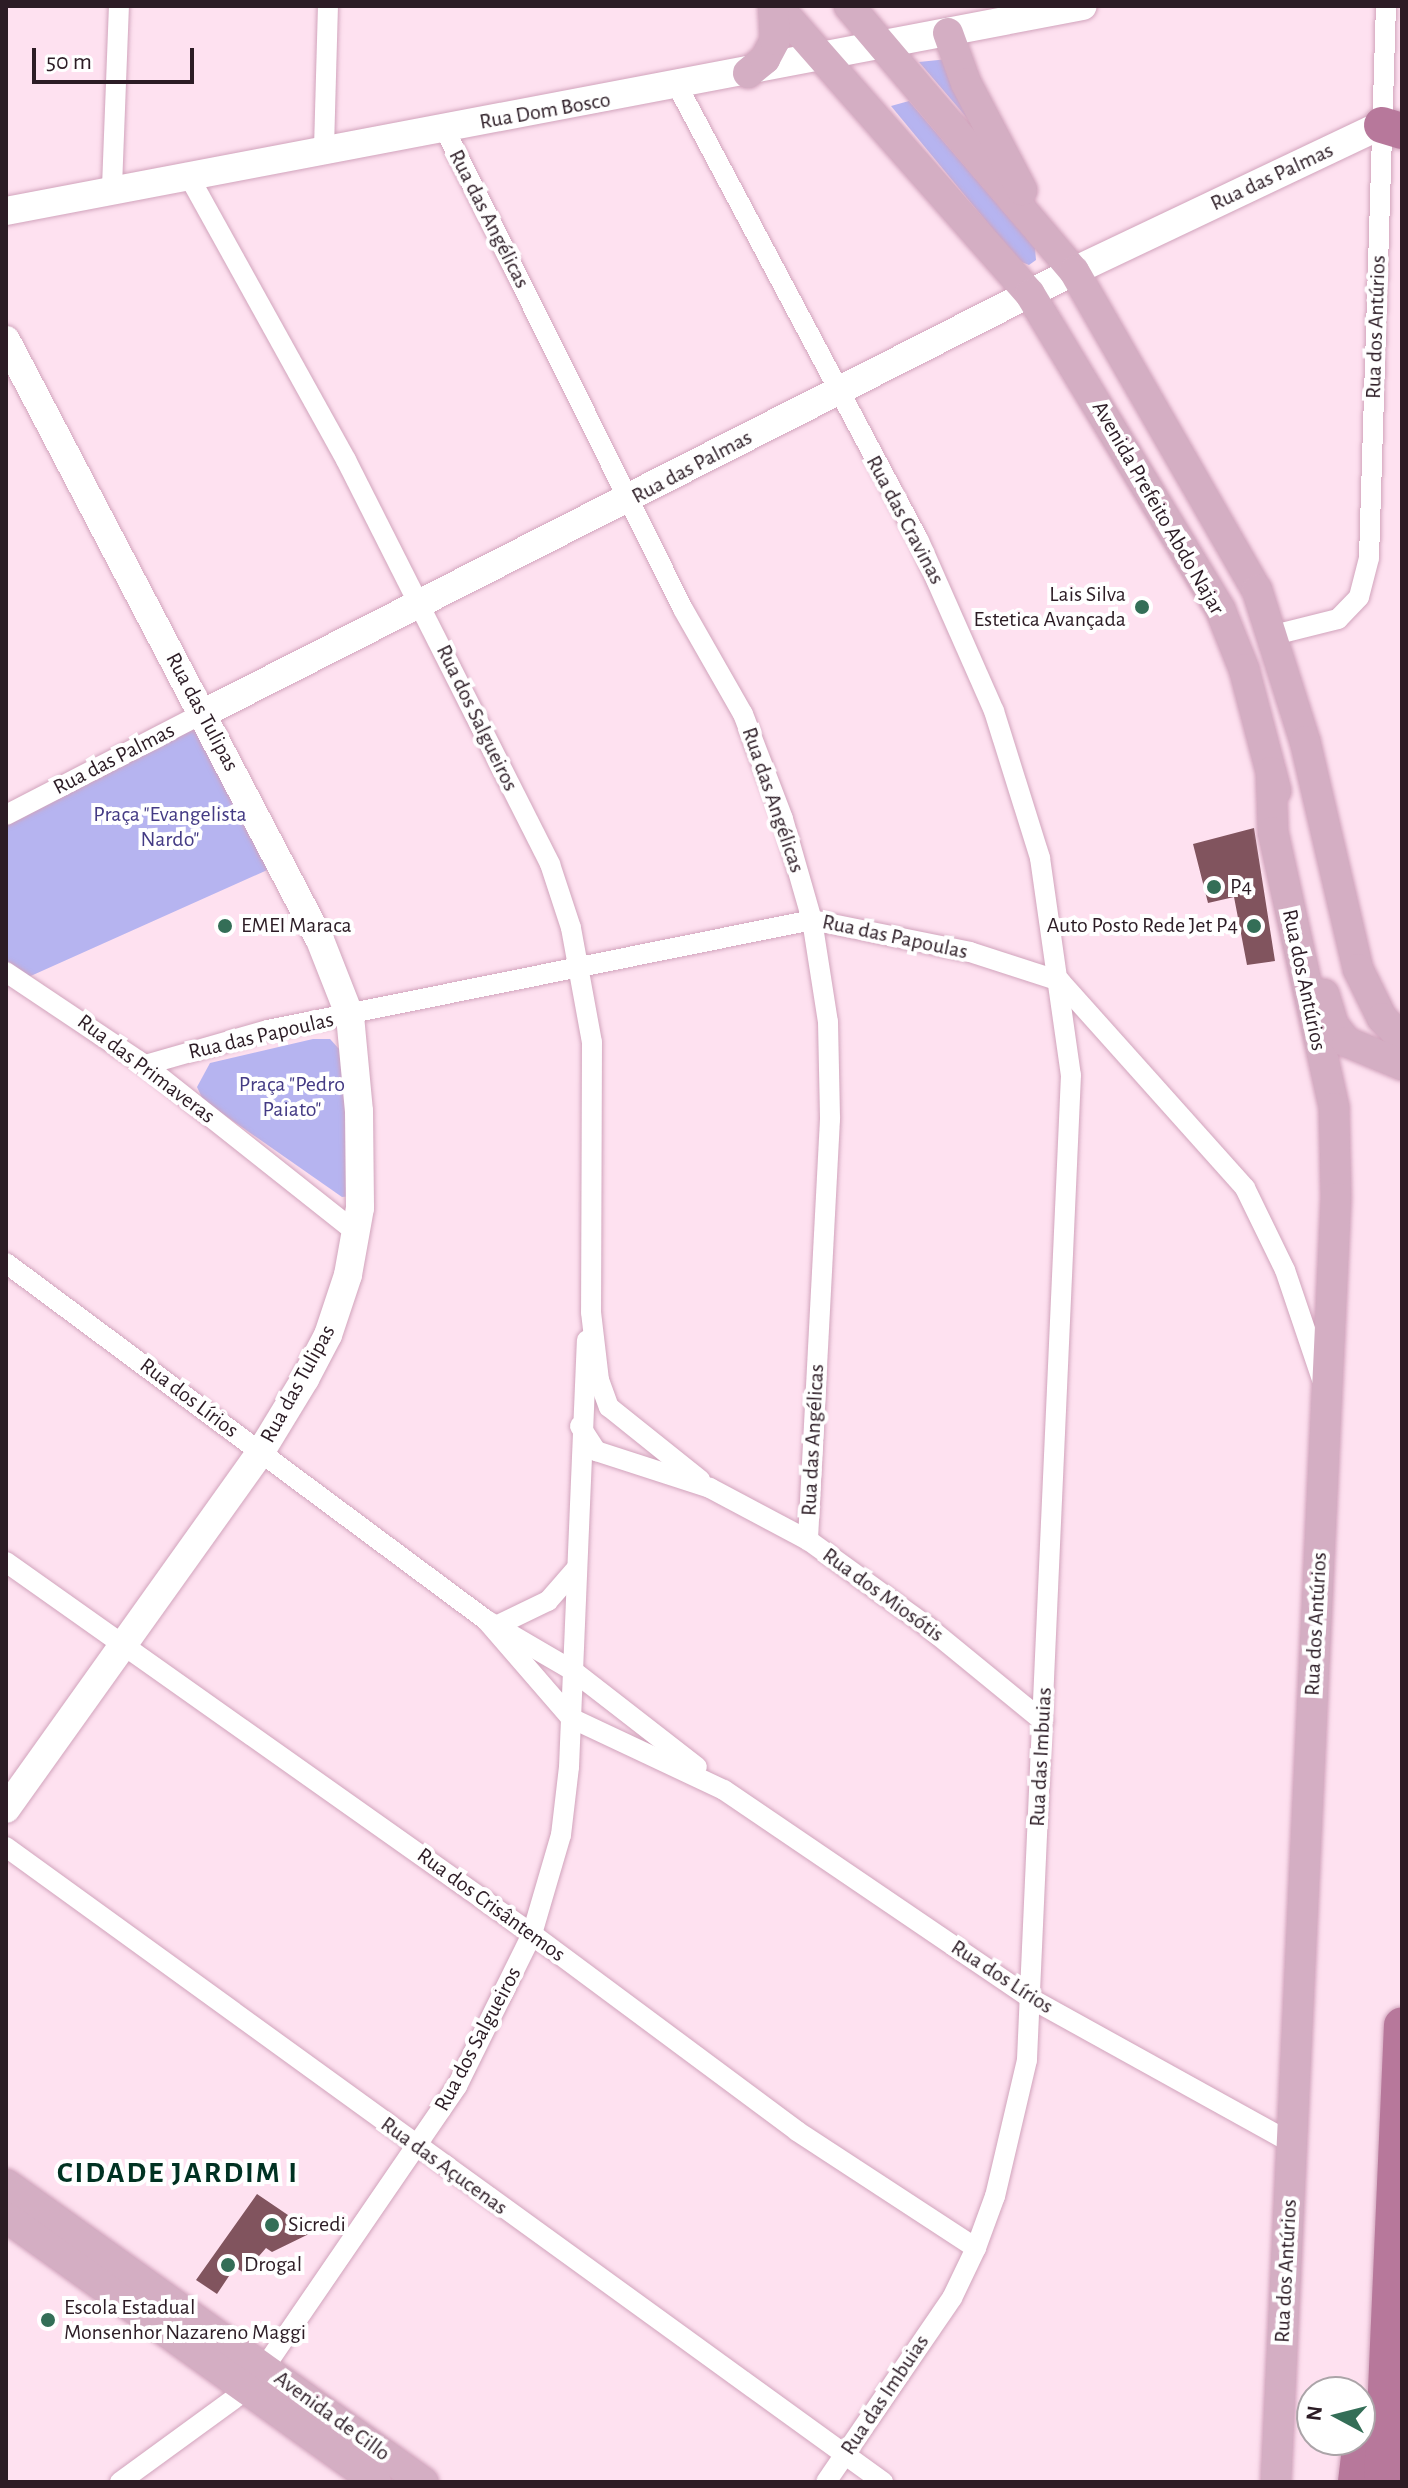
<!DOCTYPE html>
<html>
<head>
<meta charset="utf-8">
<style>
  body { margin:0 }
  #map { position:relative; width:1408px; height:2488px; overflow:hidden; background:#fee1f0; font-family:"Alegreya Sans",sans-serif }
  div>[style] { position:absolute }
  [style*='--x'] { left:calc(var(--x)*1px); top:calc(var(--y)*1px); width:calc(var(--w)*1px); rotate:calc(var(--a)*1deg) }
  .green>* { inset:0; background:#b6b4f0 }
  .building>* { inset:0; background:#81545e }
  .roads { filter:drop-shadow(0 0 2px #d1a4bc) drop-shadow(0 0 2px #d1a4bc) }
  .minor>* { height:20px; margin:-10px; padding:0 10px; transform-origin:10px; border-radius:10px; background:#fff }
  .secondary>* { height:28px; margin:-14px; padding:0 14px; transform-origin:14px; border-radius:14px; background:#fff }
  .primary>* { height:30px; margin:-15px; padding:0 15px; transform-origin:15px; border-radius:15px; background:#d4aec3 }
  .motorway>* { height:36px; margin:-18px; padding:0 18px; transform-origin:18px; border-radius:18px; background:#b7789b }
  .dots>* { width:22px; height:22px; translate:-50% -50%; box-sizing:border-box; border:4px solid #fff; border-radius:50% }
  span { translate:-50% -50%; white-space:nowrap; text-align:center; line-height:1.15; -webkit-text-stroke:8px #fff; paint-order:stroke }
  .street-label { font-size:22px; color:#2c1c25 }
  .poi-label { font-size:22px; color:#2c1c25 }
  .right { translate:-100% -50%; text-align:right }
  .left { translate:0 -50%; text-align:left }
  .park-label { font-size:22px; color:#443b84 }
  .district-label { font-size:30px; color:#003222; font-weight:700; letter-spacing:2px }
  .frame { position:absolute; inset:0; border:8px solid #2c1c25; pointer-events:none }
  .north { position:absolute; left:1296px; top:2376px; width:80px; height:80px; box-sizing:border-box; background:#fff; border:2px solid #aba4a8; border-radius:50%; rotate:277deg; font-size:22px; font-weight:700; line-height:32px; text-align:center; color:#2c1c25 }
  .north::after { content:''; display:block; margin:auto; width:28px; height:36px; background:#346e57; clip-path:polygon(50% 0,100% 100%,50% 72%,0 100%) }
  .scale { position:absolute; left:32px; top:48px; width:162px; height:36px; box-sizing:border-box; border:4px solid #2c1c25; border-top:0; padding-left:10px; font-size:24px; line-height:28px; white-space:nowrap; color:#2c1c25; -webkit-text-stroke:6px #fff; paint-order:stroke }
</style>
</head>
<body>
<div id="map">
  <div class="green">
    <i style="clip-path:polygon(948px 59px,955px 88px,968px 119px,919px 62px)"></i>
    <i style="clip-path:polygon(909px 101px,1035px 248px,1036px 260px,1029px 265px,1019px 261px,891px 106px)"></i>
    <i style="clip-path:polygon(200px 715px,274px 867px,24px 979px,6px 972px,6px 825px,103px 776px)"></i>
    <i style="clip-path:polygon(313px 1039px,330px 1039px,340px 1050px,353px 1196px,342px 1197px,203px 1100px,197px 1087px,210px 1063px)"></i>
  </div>
  <div class="building">
    <i style="clip-path:polygon(1254px 828px,1275px 961px,1247px 965px,1234px 897px,1208px 903px,1193px 844px)"></i>
    <i style="clip-path:polygon(257px 2194px,313px 2232px,272px 2252px,266px 2248px,244px 2273px,235px 2267px,217px 2294px,196px 2280px)"></i>
  </div>
  <div class="roads">
    <div class="minor">
      <i style="--x:678;--y:87;--w:514;--a:62.04"></i>
      <i style="--x:919;--y:541;--w:186;--a:66.2"></i>
      <i style="--x:994;--y:711;--w:154;--a:72.6"></i>
      <i style="--x:1040;--y:858;--w:219;--a:81.9"></i>
      <i style="--x:1071;--y:1075;--w:986;--a:92.56"></i>
      <i style="--x:1027;--y:2060;--w:140;--a:103.2"></i>
      <i style="--x:995;--y:2196;--w:55;--a:110.1"></i>
      <i style="--x:976;--y:2248;--w:55;--a:115.6"></i>
      <i style="--x:952;--y:2298;--w:223;--a:124.4"></i>
      <i style="--x:444;--y:128;--w:537;--a:63.58"></i>
      <i style="--x:683;--y:609;--w:121;--a:60.3"></i>
      <i style="--x:743;--y:714;--w:112;--a:69.1"></i>
      <i style="--x:783;--y:819;--w:105;--a:74"></i>
      <i style="--x:812;--y:920;--w:103;--a:81.1"></i>
      <i style="--x:828;--y:1022;--w:97;--a:88.8"></i>
      <i style="--x:830;--y:1119;--w:422;--a:93"></i>
      <i style="--x:324;--y:148;--w:142;--a:-88.4"></i>
      <i style="--x:187;--y:173;--w:328;--a:61"></i>
      <i style="--x:346;--y:460;--w:453;--a:63.2"></i>
      <i style="--x:550;--y:864;--w:67;--a:71.8"></i>
      <i style="--x:571;--y:928;--w:116;--a:79.6"></i>
      <i style="--x:592;--y:1042;--w:270;--a:90.2"></i>
      <i style="--x:591;--y:1312;--w:68;--a:83.3"></i>
      <i style="--x:599;--y:1380;--w:29;--a:70"></i>
      <i style="--x:112;--y:187;--w:181;--a:-87.8"></i>
      <i style="--x:1274;--y:635;--w:66;--a:-14"></i>
      <i style="--x:1338;--y:619;--w:30;--a:-46"></i>
      <i style="--x:1359;--y:597;--w:40;--a:-75.6"></i>
      <i style="--x:1369;--y:558;--w:552;--a:-88.24"></i>
      <i style="--x:6;--y:815;--w:218;--a:-27.3"></i>
      <i style="--x:6;--y:972;--w:167;--a:33.8"></i>
      <i style="--x:145;--y:1065;--w:269;--a:38.4"></i>
      <i style="--x:145;--y:1065;--w:128;--a:-15.9"></i>
      <i style="--x:268;--y:1030;--w:555;--a:-11.43"></i>
      <i style="--x:812;--y:920;--w:161;--a:11.4"></i>
      <i style="--x:970;--y:952;--w:95;--a:17.9"></i>
      <i style="--x:1060;--y:981;--w:278;--a:48.2"></i>
      <i style="--x:1245;--y:1188;--w:91;--a:64"></i>
      <i style="--x:1285;--y:1270;--w:115;--a:71.3"></i>
      <i style="--x:6;--y:1263;--w:598;--a:36.64"></i>
      <i style="--x:486;--y:1620;--w:99;--a:30.2"></i>
      <i style="--x:572;--y:1670;--w:158;--a:37.8"></i>
      <i style="--x:609;--y:1407;--w:117;--a:38.7"></i>
      <i style="--x:580;--y:1426;--w:30;--a:57"></i>
      <i style="--x:596;--y:1451;--w:120;--a:18"></i>
      <i style="--x:710;--y:1488;--w:111;--a:28"></i>
      <i style="--x:808;--y:1540;--w:148;--a:35.9"></i>
      <i style="--x:928;--y:1627;--w:149;--a:39.3"></i>
      <i style="--x:6;--y:1562;--w:644;--a:35.27"></i>
      <i style="--x:532;--y:1934;--w:330;--a:36.6"></i>
      <i style="--x:797;--y:2131;--w:214;--a:33.2"></i>
      <i style="--x:486;--y:1620;--w:130;--a:49.1"></i>
      <i style="--x:571;--y:1718;--w:169;--a:25.2"></i>
      <i style="--x:724;--y:1790;--w:370;--a:34.2"></i>
      <i style="--x:1030;--y:1998;--w:299;--a:29"></i>
      <i style="--x:496;--y:1626;--w:58;--a:-25.7"></i>
      <i style="--x:548;--y:1601;--w:43;--a:-48.8"></i>
      <i style="--x:6;--y:1847;--w:1083;--a:35.91"></i>
      <i style="--x:120;--y:2482;--w:156;--a:-36.1"></i>
      <i style="--x:246;--y:2390;--w:28;--a:-51"></i>
      <i style="--x:264;--y:2368;--w:342;--a:-55.6"></i>
      <i style="--x:457;--y:2086;--w:169;--a:-63.7"></i>
      <i style="--x:532;--y:1934;--w:103;--a:-73.7"></i>
      <i style="--x:561;--y:1835;--w:68;--a:-83.3"></i>
      <i style="--x:569;--y:1767;--w:427;--a:-87.6"></i>
    </div>
    <div class="secondary">
      <i style="--x:6;--y:211;--w:1096;--a:-10.78"></i>
      <i style="--x:6;--y:340;--w:677;--a:62.38"></i>
      <i style="--x:320;--y:940;--w:82;--a:68.5"></i>
      <i style="--x:350;--y:1016;--w:95;--a:84.6"></i>
      <i style="--x:359;--y:1111;--w:97;--a:89.4"></i>
      <i style="--x:360;--y:1208;--w:68;--a:100.2"></i>
      <i style="--x:348;--y:1275;--w:63;--a:108.4"></i>
      <i style="--x:328;--y:1335;--w:50;--a:117.6"></i>
      <i style="--x:305;--y:1379;--w:87;--a:121.3"></i>
      <i style="--x:260;--y:1453;--w:437;--a:125.5"></i>
      <i style="--x:200;--y:715;--w:980;--a:-26.93"></i>
      <i style="--x:1074;--y:271;--w:341;--a:-25.4"></i>
    </div>
    <div class="primary">
      <i style="--x:777;--y:6;--w:383;--a:48.7"></i>
      <i style="--x:1030;--y:294;--w:368;--a:58.9"></i>
      <i style="--x:1220;--y:609;--w:65;--a:68.2"></i>
      <i style="--x:1244;--y:669;--w:126;--a:75.3"></i>
      <i style="--x:849;--y:6;--w:348;--a:49.7"></i>
      <i style="--x:1074;--y:271;--w:368;--a:60.2"></i>
      <i style="--x:1257;--y:590;--w:158;--a:72.4"></i>
      <i style="--x:1305;--y:741;--w:234;--a:76.9"></i>
      <i style="--x:1358;--y:969;--w:55;--a:63.9"></i>
      <i style="--x:1382;--y:1018;--w:28;--a:45"></i>
      <i style="--x:948;--y:33;--w:53;--a:70.2"></i>
      <i style="--x:966;--y:83;--w:121;--a:62.4"></i>
      <i style="--x:748;--y:73;--w:22;--a:-39"></i>
      <i style="--x:765;--y:59;--w:21;--a:-62"></i>
      <i style="--x:775;--y:40;--w:34;--a:-93"></i>
      <i style="--x:1271;--y:772;--w:60;--a:88.1"></i>
      <i style="--x:1273;--y:832;--w:283;--a:77.5"></i>
      <i style="--x:1334;--y:1108;--w:90;--a:88.7"></i>
      <i style="--x:1336;--y:1198;--w:1285;--a:92.68"></i>
      <i style="--x:1324;--y:994;--w:34;--a:73"></i>
      <i style="--x:1334;--y:1026;--w:21;--a:51"></i>
      <i style="--x:1347;--y:1042;--w:60;--a:22.7"></i>
      <i style="--x:6;--y:2184;--w:513;--a:35.55"></i>
      <i style="--x:6;--y:2217;--w:455;--a:35.6"></i>
    </div>
    <div class="motorway">
      <i style="--x:1382;--y:125;--w:21;--a:17"></i>
      <i style="--x:1356;--y:2482;--w:59;--a:-83.2"></i>
      <i style="--x:1382;--y:2482;--w:457;--a:-87.5"></i>
    </div>
  </div>
  <div class="dots">
    <i style="left:1142px;top:607px;background:#346e57"></i>
    <i style="left:1214px;top:887px;background:#346e57"></i>
    <i style="left:225px;top:926px;background:#346e57"></i>
    <i style="left:1254px;top:926px;background:#346e57"></i>
    <i style="left:272px;top:2225px;background:#346e57"></i>
    <i style="left:228px;top:2265px;background:#346e57"></i>
    <i style="left:48px;top:2320px;background:#346e57"></i>
  </div>
  <div class="street-label">
    <span style="left:545px;top:111px;rotate:-10deg">Rua Dom Bosco</span>
    <span style="left:1272px;top:177px;rotate:-25deg">Rua das Palmas</span>
    <span style="left:489px;top:219px;rotate:63deg">Rua das Angélicas</span>
    <span style="left:1376px;top:327px;rotate:-88deg">Rua dos Antúrios</span>
    <span style="left:692px;top:467px;rotate:-28deg">Rua das Palmas</span>
    <span style="left:1158px;top:508px;rotate:60deg">Avenida Prefeito Abdo Najar</span>
    <span style="left:905px;top:520px;rotate:62deg">Rua das Cravinas</span>
    <span style="left:202px;top:712px;rotate:62deg">Rua das Tulipas</span>
    <span style="left:477px;top:718px;rotate:64deg">Rua dos Salgueiros</span>
    <span style="left:114px;top:759px;rotate:-27deg">Rua das Palmas</span>
    <span style="left:773px;top:800px;rotate:71deg">Rua das Angélicas</span>
    <span style="left:895px;top:937px;rotate:12deg">Rua das Papoulas</span>
    <span style="left:1304px;top:980px;rotate:78deg">Rua dos Antúrios</span>
    <span style="left:261px;top:1036px;rotate:-13deg">Rua das Papoulas</span>
    <span style="left:146px;top:1069px;rotate:37deg">Rua das Primaveras</span>
    <span style="left:298px;top:1384px;rotate:-61deg">Rua das Tulipas</span>
    <span style="left:189px;top:1398px;rotate:37deg">Rua dos Lírios</span>
    <span style="left:813px;top:1440px;rotate:-87deg">Rua das Angélicas</span>
    <span style="left:883px;top:1595px;rotate:36deg">Rua dos Miosótis</span>
    <span style="left:1316px;top:1624px;rotate:-87deg">Rua dos Antúrios</span>
    <span style="left:1041px;top:1757px;rotate:-87deg">Rua das Imbuias</span>
    <span style="left:491px;top:1905px;rotate:36deg">Rua dos Crisântemos</span>
    <span style="left:1002px;top:1977px;rotate:33deg">Rua dos Lírios</span>
    <span style="left:478px;top:2039px;rotate:-62deg">Rua dos Salgueiros</span>
    <span style="left:444px;top:2166px;rotate:36deg">Rua das Açucenas</span>
    <span style="left:1286px;top:2271px;rotate:-87deg">Rua dos Antúrios</span>
    <span style="left:885px;top:2395px;rotate:-56deg">Rua das Imbuias</span>
    <span style="left:332px;top:2416px;rotate:36deg">Avenida de Cillo</span>
  </div>
  <div class="poi-label">
    <span class="right" style="left:1126px;top:607px">Lais Silva<br>Estetica Avançada</span>
    <span class="left" style="left:1230px;top:887px">P4</span>
    <span class="left" style="left:241px;top:926px">EMEI Maraca</span>
    <span class="right" style="left:1238px;top:926px">Auto Posto Rede Jet P4</span>
    <span class="left" style="left:288px;top:2225px">Sicredi</span>
    <span class="left" style="left:244px;top:2265px">Drogal</span>
    <span class="left" style="left:64px;top:2320px">Escola Estadual<br>Monsenhor Nazareno Maggi</span>
  </div>
  <div class="park-label">
    <span style="left:170px;top:827px">Praça "Evangelista<br>Nardo"</span>
    <span style="left:292px;top:1097px">Praça "Pedro<br>Paiato"</span>
  </div>
  <div class="district-label">
    <span style="left:178px;top:2173px">CIDADE JARDIM I</span>
  </div>
  <div class="frame"></div>
  <div class="north">N</div>
  <div class="scale">50 m</div>
</div>
</body>
</html>
